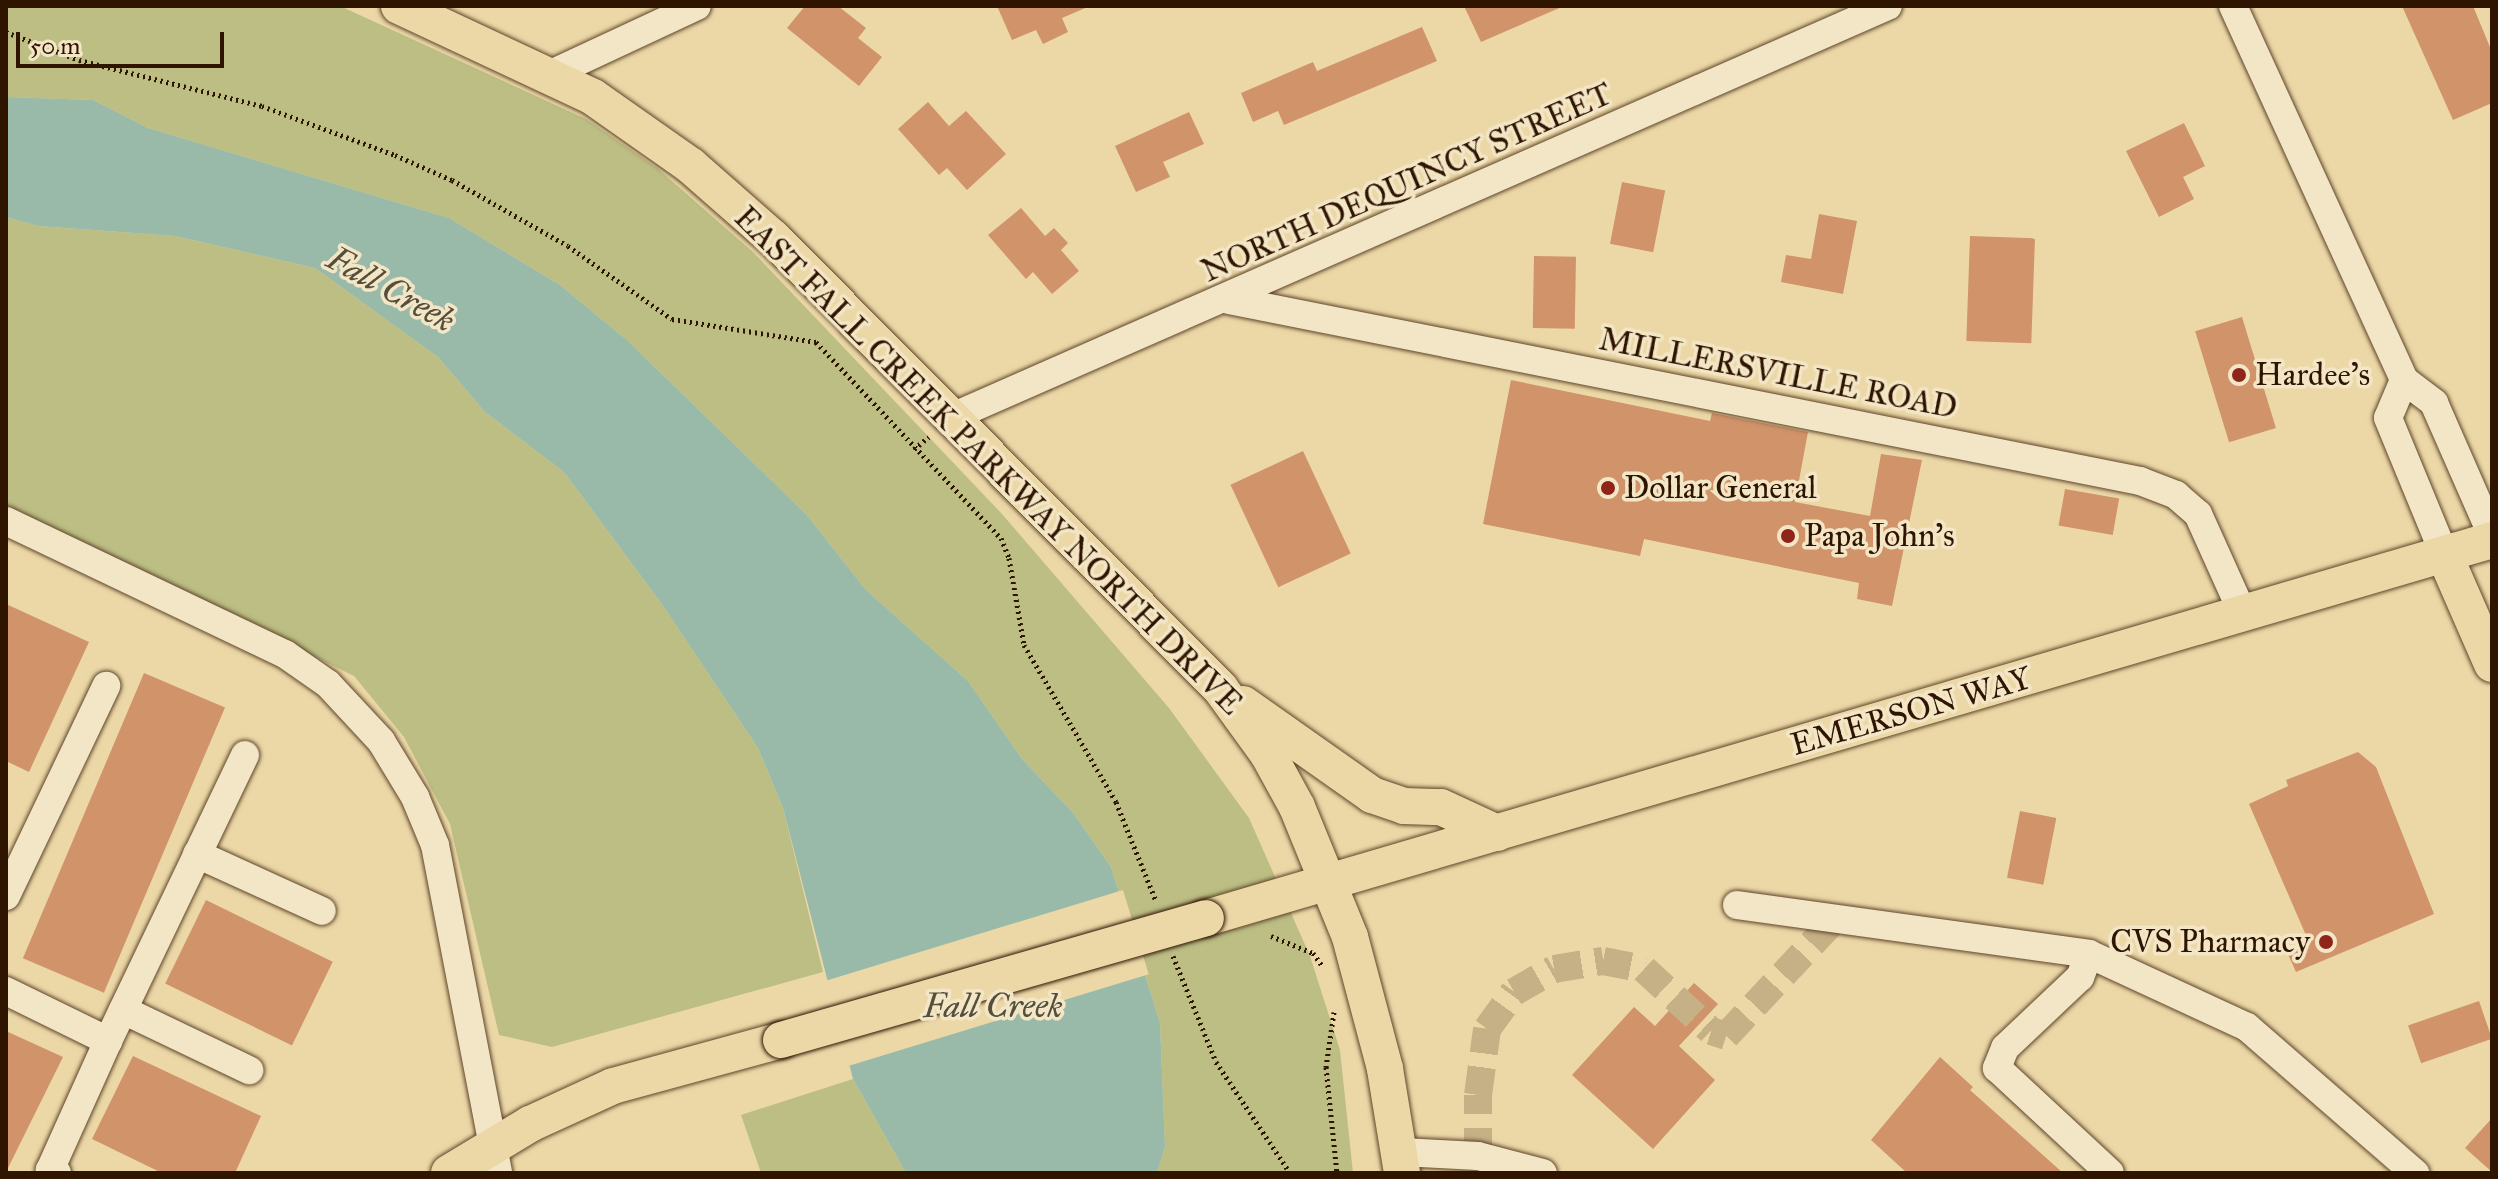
<!DOCTYPE html>
<html>
<head>
<meta charset="utf-8">
<style>
  body { margin:0 }
  #map { position:relative; width:2498px; height:1179px; overflow:hidden; background:#ecd8a7; font-family:"IM FELL Great Primer",serif }
  div>[style] { position:absolute }
  [style*='--x'] { left:calc(var(--x)*1px); top:calc(var(--y)*1px); width:calc(var(--w)*1px); rotate:calc(var(--a)*1deg) }
  .green>* { inset:0; background:#bcbe84 }
  .water>* { inset:0; background:#99baa8 }
  .pier>* { inset:0; background:#ecd8a7; transform-origin:0 0 }
  .building>* { inset:0; background:#d0936a; transform-origin:0 0 }
  .minor-tunnel>* { height:28px; margin-top:-14px; transform-origin:0; background:repeating-linear-gradient(90deg,#c6b186 0 28px,transparent 0 42px) }
  .path>* { height:5px; margin-top:-2.5px; transform-origin:0; background:repeating-linear-gradient(90deg,#2f1400 0 2px,transparent 0 6px) }
  .roads { filter:drop-shadow(0 0 2px #5e452a) drop-shadow(0 0 2px #5e452a) }
  .minor>* { height:28px; margin:-14px; padding:0 14px; transform-origin:14px; border-radius:14px; background:#f3e6c6 }
  .major>* { height:36px; margin:-18px; padding:0 18px; transform-origin:18px; border-radius:18px; background:#ecd8a7 }
  .bridges { filter:drop-shadow(0 0 2px #2f1400) drop-shadow(0 0 2px #2f1400) }
  .major-bridge>* { height:36px; margin:-18px; padding:0 18px; transform-origin:18px; border-radius:18px; background:#ecd8a7 }
  .dots>* { width:22px; height:22px; translate:-50% -50%; box-sizing:border-box; border:4px solid #f3e6c6; border-radius:50% }
  span { translate:-50% -50%; white-space:nowrap; text-align:center; line-height:1.15; -webkit-text-stroke:7px #f3e6c6; paint-order:stroke }
  .street-label { font-size:32px; color:#2f1400 }
  .poi-label { font-size:32px; color:#2f1400 }
  .left { translate:0 -50%; text-align:left }
  .right { translate:-100% -50%; text-align:right }
  .water-label { font-size:34px; color:#544e3b; font-style:italic }
  .frame { position:absolute; inset:0; border:8px solid #2f1400; pointer-events:none }
  .scale { position:absolute; left:16px; top:32px; width:208px; height:36px; box-sizing:border-box; border:4px solid #2f1400; border-top:0; padding-left:10px; font-size:24px; line-height:28px; white-space:nowrap; color:#2f1400; -webkit-text-stroke:6px #f3e6c6; paint-order:stroke }
</style>
</head>
<body>
<div id="map">
  <div class="green">
    <i style="clip-path:polygon(6px 6px,340px 6px,586px 119px,657px 168px,753px 252px,1002px 514px,1169px 708px,1249px 818px,1310px 956px,1340px 1050px,1353px 1173px,1157px 1173px,1165px 1146px,1160px 1023px,1111px 867px,1074px 814px,1022px 759px,968px 681px,866px 590px,806px 514px,628px 341px,560px 285px,449px 218px,148px 128px,93px 100px,6px 97px)"></i>
    <i style="clip-path:polygon(6px 217px,38px 226px,175px 236px,315px 268px,438px 357px,485px 412px,564px 472px,661px 603px,758px 748px,783px 808px,823px 972px,552px 1047px,499px 1035px,450px 824px,404px 737px,354px 676px,6px 505px)"></i>
    <i style="clip-path:polygon(853px 1079px,906px 1173px,761px 1173px,741px 1115px)"></i>
  </div>
  <div class="water">
    <i style="clip-path:polygon(6px 97px,93px 100px,148px 128px,449px 218px,560px 285px,628px 341px,806px 514px,866px 590px,968px 681px,1022px 759px,1074px 814px,1111px 867px,1160px 1023px,1165px 1146px,1157px 1173px,906px 1173px,853px 1079px,783px 808px,758px 748px,661px 603px,564px 472px,485px 412px,438px 357px,315px 268px,175px 236px,38px 226px,6px 217px)"></i>
  </div>
  <div class="pier">
    <i style="left:1123px;top:890px;width:88px;height:315px;rotate:73deg"></i>
  </div>
  <div class="building">
    <i style="clip-path:polygon(805px 6px,838px 6px,866px 28px,858px 38px,882px 57px,859px 86px,787px 28px)"></i>
    <i style="clip-path:polygon(997px 6px,1090px 6px,1062px 18px,1068px 32px,1043px 44px,1036px 30px,1012px 40px)"></i>
    <i style="clip-path:polygon(1464px 6px,1564px 6px,1481px 42px)"></i>
    <i style="clip-path:polygon(2402px 6px,2473px 6px,2492px 52px,2492px 103px,2453px 120px)"></i>
    <i style="clip-path:polygon(1422px 27px,1437px 61px,1284px 125px,1278px 111px,1253px 122px,1241px 93px,1313px 62px,1317px 71px)"></i>
    <i style="clip-path:polygon(928px 102px,949px 126px,966px 111px,1006px 154px,967px 190px,947px 168px,939px 175px,898px 129px)"></i>
    <i style="clip-path:polygon(1189px 112px,1204px 144px,1163px 162px,1170px 177px,1136px 192px,1115px 146px)"></i>
    <i style="clip-path:polygon(2184px 123px,2205px 166px,2183px 177px,2194px 199px,2159px 217px,2126px 151px)"></i>
    <i style="left:1622px;top:182px;width:44px;height:63px;rotate:11deg"></i>
    <i style="clip-path:polygon(1021px 208px,1045px 236px,1054px 228px,1068px 243px,1061px 250px,1079px 271px,1052px 294px,1033px 272px,1026px 279px,988px 235px)"></i>
    <i style="clip-path:polygon(1819px 214px,1857px 221px,1843px 294px,1781px 282px,1786px 255px,1811px 259px)"></i>
    <i style="left:1970px;top:236px;width:65px;height:105px;rotate:2deg"></i>
    <i style="left:1534px;top:256px;width:42px;height:72px;rotate:1deg"></i>
    <i style="left:2242px;top:317px;width:116px;height:49px;rotate:73deg"></i>
    <i style="clip-path:polygon(1511px 380px,1710px 421px,1712px 413px,1808px 432px,1795px 502px,1870px 516px,1881px 454px,1922px 460px,1892px 606px,1857px 599px,1859px 583px,1644px 539px,1640px 556px,1483px 524px)"></i>
    <i style="left:1303px;top:451px;width:113px;height:80px;rotate:65deg"></i>
    <i style="left:2065px;top:489px;width:55px;height:37px;rotate:10deg"></i>
    <i style="clip-path:polygon(6px 604px,89px 642px,29px 772px,6px 761px)"></i>
    <i style="left:144px;top:673px;width:88px;height:310px;rotate:23deg"></i>
    <i style="clip-path:polygon(2358px 752px,2376px 767px,2434px 914px,2296px 972px,2286px 950px,2308px 940px,2249px 804px,2288px 786px,2286px 780px)"></i>
    <i style="left:2020px;top:811px;width:37px;height:68px;rotate:11deg"></i>
    <i style="left:206px;top:900px;width:141px;height:93px;rotate:26deg"></i>
    <i style="clip-path:polygon(1694px 983px,1718px 1004px,1679px 1046px,1715px 1080px,1653px 1149px,1572px 1075px,1634px 1007px,1655px 1026px)"></i>
    <i style="left:2479px;top:1001px;width:40px;height:75px;rotate:71deg"></i>
    <i style="clip-path:polygon(6px 1031px,63px 1057px,6px 1172px)"></i>
    <i style="clip-path:polygon(133px 1056px,261px 1116px,235px 1173px,162px 1173px,92px 1139px)"></i>
    <i style="clip-path:polygon(1940px 1057px,1973px 1087px,1970px 1090px,2063px 1173px,1907px 1173px,1871px 1140px)"></i>
    <i style="clip-path:polygon(2492px 1118px,2492px 1172px,2465px 1148px)"></i>
  </div>
  <div class="minor-tunnel">
    <i style="--x:1478;--y:1156;--w:61;--a:-90"></i>
    <i style="--x:1478;--y:1095;--w:67;--a:-82.2"></i>
    <i style="--x:1487;--y:1029;--w:46;--a:-53.9"></i>
    <i style="--x:1514;--y:992;--w:46;--a:-29.9"></i>
    <i style="--x:1554;--y:969;--w:50;--a:-9.3"></i>
    <i style="--x:1603;--y:961;--w:42;--a:11"></i>
    <i style="--x:1644;--y:969;--w:91;--a:42.8"></i>
    <i style="--x:1711;--y:1031;--w:16;--a:18"></i>
    <i style="--x:1726;--y:1036;--w:160;--a:-47"></i>
  </div>
  <div class="path">
    <i style="--x:6;--y:32;--w:78;--a:21"></i>
    <i style="--x:79;--y:60;--w:189;--a:14.1"></i>
    <i style="--x:262;--y:106;--w:142;--a:20.2"></i>
    <i style="--x:395;--y:155;--w:62;--a:23.7"></i>
    <i style="--x:452;--y:180;--w:133;--a:29.6"></i>
    <i style="--x:568;--y:246;--w:127;--a:35.1"></i>
    <i style="--x:672;--y:319;--w:146;--a:9.1"></i>
    <i style="--x:816;--y:342;--w:270;--a:46.7"></i>
    <i style="--x:1001;--y:538;--w:22;--a:68"></i>
    <i style="--x:1009;--y:558;--w:88;--a:80.2"></i>
    <i style="--x:1024;--y:645;--w:182;--a:59.6"></i>
    <i style="--x:1116;--y:802;--w:107;--a:68"></i>
    <i style="--x:914;--y:449;--w:19;--a:-39"></i>
    <i style="--x:1271;--y:936;--w:45;--a:22"></i>
    <i style="--x:1313;--y:953;--w:17;--a:54"></i>
    <i style="--x:1173;--y:956;--w:114;--a:67.9"></i>
    <i style="--x:1216;--y:1062;--w:133;--a:56.3"></i>
    <i style="--x:1334;--y:1012;--w:56;--a:98.3"></i>
    <i style="--x:1326;--y:1067;--w:107;--a:84.1"></i>
  </div>
  <div class="roads">
    <div class="minor">
      <i style="--x:2233;--y:6;--w:411;--a:65.4"></i>
      <i style="--x:2404;--y:380;--w:38;--a:37"></i>
      <i style="--x:2434;--y:403;--w:144;--a:66.3"></i>
      <i style="--x:549;--y:75;--w:163;--a:-25"></i>
      <i style="--x:1229;--y:300;--w:929;--a:11.24"></i>
      <i style="--x:2140;--y:481;--w:39;--a:21"></i>
      <i style="--x:2176;--y:495;--w:29;--a:41"></i>
      <i style="--x:2198;--y:514;--w:110;--a:65.8"></i>
      <i style="--x:2404;--y:380;--w:41;--a:112.8"></i>
      <i style="--x:2388;--y:418;--w:147;--a:67.6"></i>
      <i style="--x:952;--y:417;--w:1022;--a:-23.71"></i>
      <i style="--x:6;--y:521;--w:309;--a:25.5"></i>
      <i style="--x:285;--y:654;--w:52;--a:34.9"></i>
      <i style="--x:328;--y:684;--w:78;--a:47.1"></i>
      <i style="--x:381;--y:741;--w:66;--a:58.7"></i>
      <i style="--x:415;--y:797;--w:52;--a:67.4"></i>
      <i style="--x:435;--y:845;--w:334;--a:79.1"></i>
      <i style="--x:197;--y:854;--w:137;--a:24.5"></i>
      <i style="--x:6;--y:896;--w:233;--a:-64.5"></i>
      <i style="--x:1737;--y:905;--w:355;--a:7.9"></i>
      <i style="--x:2089;--y:954;--w:174;--a:24.8"></i>
      <i style="--x:2247;--y:1027;--w:223;--a:41"></i>
      <i style="--x:2089;--y:954;--w:25;--a:111"></i>
      <i style="--x:2080;--y:977;--w:103;--a:136.6"></i>
      <i style="--x:2005;--y:1048;--w:22;--a:112"></i>
      <i style="--x:1997;--y:1068;--w:154;--a:42.9"></i>
      <i style="--x:6;--y:991;--w:114;--a:26.1"></i>
      <i style="--x:123;--y:1010;--w:140;--a:25.5"></i>
      <i style="--x:1401;--y:1152;--w:77;--a:3"></i>
      <i style="--x:1478;--y:1156;--w:67;--a:14.7"></i>
      <i style="--x:57;--y:1173;--w:8;--a:-157"></i>
      <i style="--x:50;--y:1170;--w:141;--a:-65.8"></i>
      <i style="--x:108;--y:1041;--w:317;--a:-64.4"></i>
    </div>
    <div class="major">
      <i style="--x:399;--y:6;--w:214;--a:25.1"></i>
      <i style="--x:593;--y:97;--w:120;--a:35.1"></i>
      <i style="--x:691;--y:166;--w:109;--a:41.3"></i>
      <i style="--x:773;--y:238;--w:634;--a:45.19"></i>
      <i style="--x:1220;--y:688;--w:82;--a:54"></i>
      <i style="--x:1268;--y:754;--w:60;--a:61.3"></i>
      <i style="--x:1297;--y:807;--w:140;--a:67.8"></i>
      <i style="--x:1350;--y:937;--w:137;--a:75.1"></i>
      <i style="--x:1385;--y:1069;--w:105;--a:80.7"></i>
      <i style="--x:2444;--y:554;--w:120;--a:66.4"></i>
      <i style="--x:1243;--y:704;--w:158;--a:35.2"></i>
      <i style="--x:1372;--y:795;--w:34;--a:19"></i>
      <i style="--x:1404;--y:806;--w:37;--a:2"></i>
      <i style="--x:1441;--y:807;--w:62;--a:24.9"></i>
      <i style="--x:1206;--y:918;--w:1340;--a:-16.38"></i>
      <i style="--x:449;--y:1173;--w:95;--a:-31.2"></i>
      <i style="--x:530;--y:1124;--w:91;--a:-24.6"></i>
      <i style="--x:613;--y:1086;--w:174;--a:-15.3"></i>
    </div>
  </div>
  <div class="bridges">
    <div class="major-bridge">
      <i style="--x:781;--y:1040;--w:442;--a:-16"></i>
    </div>
  </div>
  <div class="dots">
    <i style="left:2239px;top:375px;background:#8f2418"></i>
    <i style="left:1608px;top:488px;background:#8f2418"></i>
    <i style="left:1788px;top:536px;background:#8f2418"></i>
    <i style="left:2326px;top:942px;background:#8f2418"></i>
  </div>
  <div class="street-label">
    <span style="left:1407px;top:183px;rotate:-24deg">NORTH DEQUINCY STREET</span>
    <span style="left:1778px;top:374px;rotate:11deg">MILLERSVILLE ROAD</span>
    <span style="left:988px;top:461px;rotate:45deg">EAST FALL CREEK PARKWAY NORTH DRIVE</span>
    <span style="left:1911px;top:712px;rotate:-16deg">EMERSON WAY</span>
  </div>
  <div class="poi-label">
    <span class="left" style="left:2255px;top:375px">Hardee's</span>
    <span class="left" style="left:1624px;top:488px">Dollar General</span>
    <span class="left" style="left:1804px;top:536px">Papa John's</span>
    <span class="right" style="left:2310px;top:942px">CVS Pharmacy</span>
  </div>
  <div class="water-label">
    <span style="left:391px;top:289px;rotate:29deg">Fall Creek</span>
    <span style="left:993px;top:1006px">Fall Creek</span>
  </div>
  <div class="frame"></div>
  <div class="scale">50 m</div>
</div>
</body>
</html>
